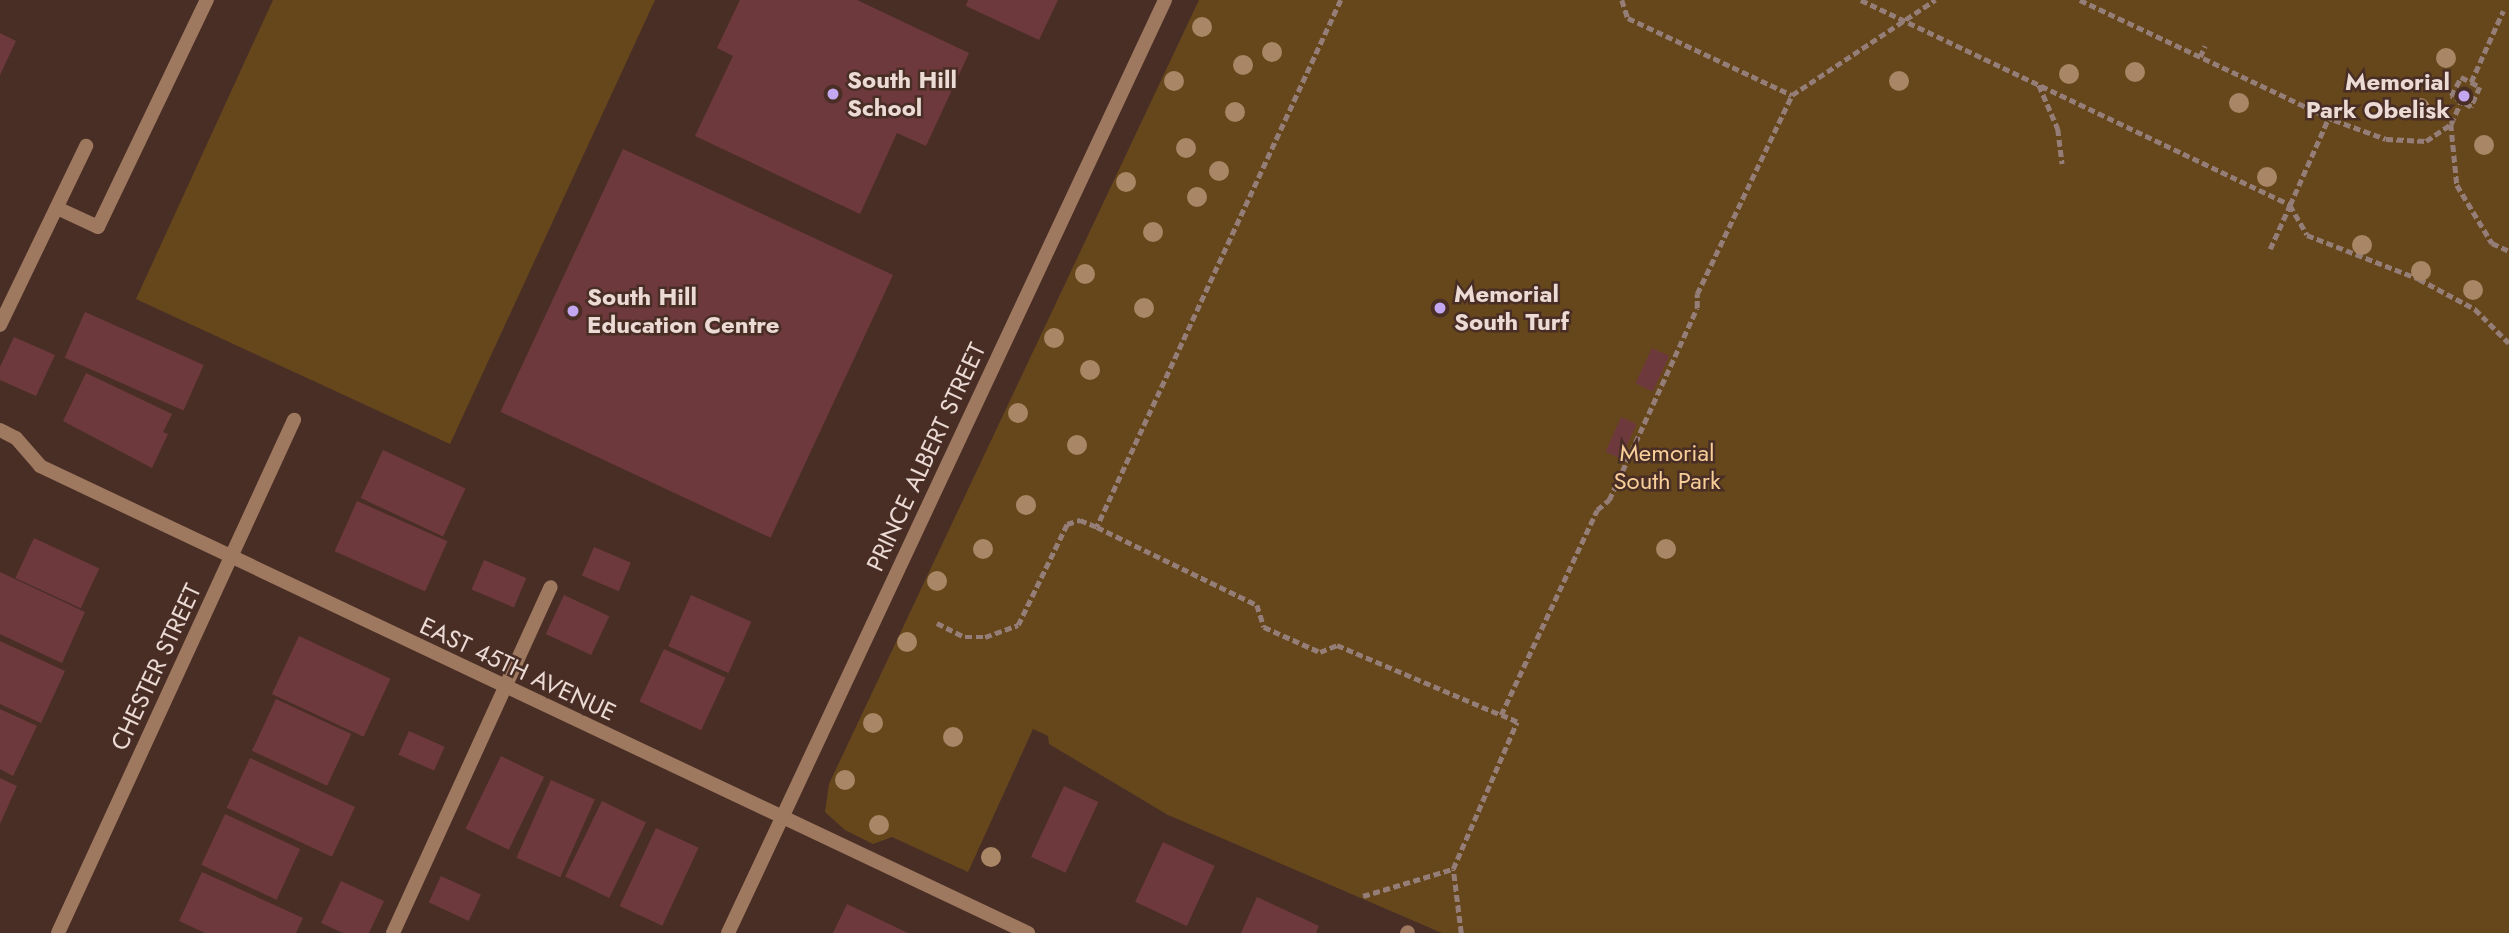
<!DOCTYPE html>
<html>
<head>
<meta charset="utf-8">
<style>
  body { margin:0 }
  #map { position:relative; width:2509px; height:933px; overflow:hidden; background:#492e26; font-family:Jost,sans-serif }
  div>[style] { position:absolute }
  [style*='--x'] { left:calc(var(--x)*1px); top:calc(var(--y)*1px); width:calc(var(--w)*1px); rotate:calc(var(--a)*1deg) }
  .green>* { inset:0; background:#66471c }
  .building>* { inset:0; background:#6e393d; transform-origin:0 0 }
  .path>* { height:4.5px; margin-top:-2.25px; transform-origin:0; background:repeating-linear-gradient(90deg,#957e78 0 7px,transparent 0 10.5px) }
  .service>* { height:14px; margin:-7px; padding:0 7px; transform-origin:7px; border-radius:7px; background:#9e785f }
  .minor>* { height:14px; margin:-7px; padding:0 7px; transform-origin:7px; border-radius:7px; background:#9e785f }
  .trees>* { width:20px; height:20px; margin:-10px; border-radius:50%; background:#a98665 }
  .dots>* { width:19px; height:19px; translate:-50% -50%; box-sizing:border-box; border:4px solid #492e26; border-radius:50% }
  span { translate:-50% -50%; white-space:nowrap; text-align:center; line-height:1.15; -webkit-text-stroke:5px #492e26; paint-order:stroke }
  .poi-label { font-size:24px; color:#ecdad5; font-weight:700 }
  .left { translate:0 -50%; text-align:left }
  .right { translate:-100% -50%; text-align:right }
  .park-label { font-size:24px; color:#f8ce99 }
  .street-label { font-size:24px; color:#ecdad5 }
</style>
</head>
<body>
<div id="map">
  <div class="green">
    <i style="clip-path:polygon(273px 0,655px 0,450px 444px,136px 299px)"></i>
    <i style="clip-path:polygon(1199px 0,2509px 0,2509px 933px,1442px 933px,1168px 815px,1049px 744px,1048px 736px,1033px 729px,968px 872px,892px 837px,873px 844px,845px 830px,825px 812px,829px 784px)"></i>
  </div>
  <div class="building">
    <i style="clip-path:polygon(740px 0,857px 0,969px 53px,926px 146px,897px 133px,860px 214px,695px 136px,733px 56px,717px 48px)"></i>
    <i style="clip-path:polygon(968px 0,1058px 0,1039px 40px,966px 6px)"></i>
    <i style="clip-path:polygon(0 33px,16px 41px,0 75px)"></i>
    <i style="left:623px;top:149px;width:298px;height:290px;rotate:25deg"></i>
    <i style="left:85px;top:312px;width:130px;height:50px;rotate:24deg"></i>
    <i style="clip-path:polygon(14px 337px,55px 355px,36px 396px,0 380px,0 367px)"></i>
    <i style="left:1652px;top:348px;width:19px;height:39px;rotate:25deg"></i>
    <i style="clip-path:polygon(86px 373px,172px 414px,163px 432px,168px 434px,152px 468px,63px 421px)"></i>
    <i style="left:1621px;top:417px;width:17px;height:38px;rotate:24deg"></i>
    <i style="left:383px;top:450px;width:91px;height:53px;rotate:25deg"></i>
    <i style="left:357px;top:501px;width:99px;height:55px;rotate:24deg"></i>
    <i style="left:34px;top:538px;width:72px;height:44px;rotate:25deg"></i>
    <i style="left:594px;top:547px;width:40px;height:31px;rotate:23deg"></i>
    <i style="left:484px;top:560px;width:46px;height:32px;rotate:23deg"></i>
    <i style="clip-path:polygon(0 572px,85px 612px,62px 663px,0 634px)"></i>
    <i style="left:564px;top:595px;width:50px;height:43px;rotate:25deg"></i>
    <i style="left:691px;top:595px;width:66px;height:56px;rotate:24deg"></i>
    <i style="left:299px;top:636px;width:101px;height:64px;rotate:25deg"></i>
    <i style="clip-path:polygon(0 641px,65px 671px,41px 723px,0 704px)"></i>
    <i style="left:664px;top:649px;width:68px;height:58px;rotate:25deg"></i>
    <i style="left:276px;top:699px;width:83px;height:57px;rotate:25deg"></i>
    <i style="clip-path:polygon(0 709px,37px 726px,13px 776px,0 769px)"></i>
    <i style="left:409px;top:731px;width:39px;height:26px;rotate:24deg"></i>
    <i style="left:501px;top:756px;width:48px;height:81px;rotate:26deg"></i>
    <i style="left:250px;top:758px;width:116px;height:55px;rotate:25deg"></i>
    <i style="clip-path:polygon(0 778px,17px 786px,0 824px)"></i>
    <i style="left:551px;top:780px;width:48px;height:85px;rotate:24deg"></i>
    <i style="left:1064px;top:786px;width:38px;height:78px;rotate:25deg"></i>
    <i style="left:602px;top:801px;width:49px;height:84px;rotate:26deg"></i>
    <i style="left:225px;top:814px;width:83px;height:56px;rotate:25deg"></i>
    <i style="left:656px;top:828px;width:47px;height:86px;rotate:25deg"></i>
    <i style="left:1163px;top:842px;width:57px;height:66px;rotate:25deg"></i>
    <i style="clip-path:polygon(202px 872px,303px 918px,296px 933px,205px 933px,179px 921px)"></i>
    <i style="left:441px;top:876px;width:44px;height:29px;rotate:25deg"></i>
    <i style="clip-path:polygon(341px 881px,384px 901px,369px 933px,343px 933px,321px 923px)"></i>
    <i style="clip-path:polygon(1257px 897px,1319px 926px,1316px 933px,1241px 933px)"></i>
    <i style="clip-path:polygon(847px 904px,908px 933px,833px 933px)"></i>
  </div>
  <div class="path">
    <i style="--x:1341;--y:0;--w:581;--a:114.84"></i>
    <i style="--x:1097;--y:527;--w:178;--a:26"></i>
    <i style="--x:1257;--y:605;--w:23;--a:72"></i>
    <i style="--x:1264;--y:627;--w:61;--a:24.1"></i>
    <i style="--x:1320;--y:652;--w:18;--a:-22"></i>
    <i style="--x:1337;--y:645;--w:178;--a:23.1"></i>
    <i style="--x:1501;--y:715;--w:226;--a:-64.9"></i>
    <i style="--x:1597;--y:510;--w:16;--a:-40"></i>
    <i style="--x:1609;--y:500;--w:211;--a:-65.4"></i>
    <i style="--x:1697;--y:308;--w:14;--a:-90"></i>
    <i style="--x:1697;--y:294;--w:221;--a:-64.5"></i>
    <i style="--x:1792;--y:95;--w:172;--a:-33.6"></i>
    <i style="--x:1622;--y:0;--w:19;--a:72"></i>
    <i style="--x:1628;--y:18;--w:181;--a:25.2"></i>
    <i style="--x:1861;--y:0;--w:475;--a:25.5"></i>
    <i style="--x:2290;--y:205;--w:96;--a:-66.1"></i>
    <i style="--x:2080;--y:0;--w:281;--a:25.3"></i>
    <i style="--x:2334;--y:120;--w:55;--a:20.1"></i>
    <i style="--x:2386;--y:139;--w:40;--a:2.9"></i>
    <i style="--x:2426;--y:141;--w:30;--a:-34"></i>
    <i style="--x:2451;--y:124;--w:24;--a:-66"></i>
    <i style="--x:2200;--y:57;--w:12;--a:-66"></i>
    <i style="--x:2471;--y:82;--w:10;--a:29"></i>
    <i style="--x:2480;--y:87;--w:22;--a:114"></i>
    <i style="--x:2471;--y:107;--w:23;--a:-151"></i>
    <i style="--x:2451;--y:96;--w:21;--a:-62"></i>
    <i style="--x:2461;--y:77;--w:11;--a:27"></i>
    <i style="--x:2471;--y:82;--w:78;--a:-65.7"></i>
    <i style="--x:2039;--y:85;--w:48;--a:66.6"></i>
    <i style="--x:2058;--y:129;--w:35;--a:83"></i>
    <i style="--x:2451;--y:124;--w:61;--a:84.4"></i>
    <i style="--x:2457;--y:185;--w:68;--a:58.9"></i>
    <i style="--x:2492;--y:243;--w:19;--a:25"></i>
    <i style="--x:2270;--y:249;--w:48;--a:-65.6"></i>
    <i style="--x:2290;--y:205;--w:34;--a:60"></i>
    <i style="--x:2307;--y:235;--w:120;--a:21.4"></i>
    <i style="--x:2419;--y:279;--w:64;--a:28.2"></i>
    <i style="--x:2475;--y:309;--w:48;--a:45"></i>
    <i style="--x:937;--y:623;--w:31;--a:27"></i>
    <i style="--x:965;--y:637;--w:20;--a:0"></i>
    <i style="--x:985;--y:637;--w:35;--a:-20"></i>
    <i style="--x:1018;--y:625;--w:112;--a:-64.1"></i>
    <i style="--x:1067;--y:524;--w:14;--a:-17"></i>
    <i style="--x:1080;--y:520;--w:18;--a:22"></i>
    <i style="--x:1363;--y:896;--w:94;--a:-16.7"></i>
    <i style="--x:1461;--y:933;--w:64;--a:-97.1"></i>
    <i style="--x:1453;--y:869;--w:160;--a:-66.5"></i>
    <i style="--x:1517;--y:722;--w:17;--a:-156"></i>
  </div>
  <div class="service">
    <i style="--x:57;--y:208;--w:45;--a:24.9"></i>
    <i style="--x:98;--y:227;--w:252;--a:-64.4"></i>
    <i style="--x:0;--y:325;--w:199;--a:-64.3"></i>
    <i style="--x:393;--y:933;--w:380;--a:-65.5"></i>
  </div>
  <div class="minor">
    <i style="--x:0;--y:430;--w:18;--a:27"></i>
    <i style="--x:16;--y:438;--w:37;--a:49"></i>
    <i style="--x:40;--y:466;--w:1093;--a:25.3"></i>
    <i style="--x:58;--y:933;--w:565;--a:-65.3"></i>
    <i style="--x:728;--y:933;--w:1030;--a:-64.9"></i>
    <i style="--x:1407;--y:933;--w:1;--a:-45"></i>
  </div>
  <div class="trees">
    <i style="left:1202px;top:27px"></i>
    <i style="left:1272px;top:52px"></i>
    <i style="left:2446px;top:58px"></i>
    <i style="left:1243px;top:65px"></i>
    <i style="left:2135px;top:72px"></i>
    <i style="left:2069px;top:74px"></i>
    <i style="left:1174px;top:81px"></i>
    <i style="left:1899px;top:81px"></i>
    <i style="left:2239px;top:103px"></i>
    <i style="left:2420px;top:108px"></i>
    <i style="left:1235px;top:112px"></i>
    <i style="left:2484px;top:145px"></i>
    <i style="left:1186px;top:148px"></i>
    <i style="left:1219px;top:171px"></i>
    <i style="left:2267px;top:177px"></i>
    <i style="left:1126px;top:182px"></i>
    <i style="left:1197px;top:197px"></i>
    <i style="left:1153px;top:232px"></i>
    <i style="left:2362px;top:245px"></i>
    <i style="left:2421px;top:271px"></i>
    <i style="left:1085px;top:274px"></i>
    <i style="left:2473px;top:290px"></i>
    <i style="left:1144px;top:308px"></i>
    <i style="left:1054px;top:338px"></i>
    <i style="left:1090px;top:370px"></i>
    <i style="left:1018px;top:413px"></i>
    <i style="left:1077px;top:445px"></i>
    <i style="left:1026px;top:505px"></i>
    <i style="left:983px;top:549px"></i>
    <i style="left:1666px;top:549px"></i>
    <i style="left:937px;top:581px"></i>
    <i style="left:907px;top:642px"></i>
    <i style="left:873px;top:723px"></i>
    <i style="left:953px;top:737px"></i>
    <i style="left:845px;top:780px"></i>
    <i style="left:879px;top:825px"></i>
    <i style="left:991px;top:857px"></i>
  </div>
  <div class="dots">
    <i style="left:833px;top:94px;background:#c4a7f1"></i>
    <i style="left:2464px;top:96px;background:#c4a7f1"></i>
    <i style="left:1440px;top:308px;background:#c4a7f1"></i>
    <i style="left:573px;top:311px;background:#c4a7f1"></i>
  </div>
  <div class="poi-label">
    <span class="left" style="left:847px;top:94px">South Hill<br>School</span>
    <span class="right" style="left:2450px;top:96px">Memorial<br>Park Obelisk</span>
    <span class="left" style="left:1454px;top:308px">Memorial<br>South Turf</span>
    <span class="left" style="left:587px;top:311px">South Hill<br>Education Centre</span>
  </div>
  <div class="park-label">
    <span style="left:1667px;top:467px">Memorial<br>South Park</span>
  </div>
  <div class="street-label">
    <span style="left:926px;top:457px;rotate:-65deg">PRINCE ALBERT STREET</span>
    <span style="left:156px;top:667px;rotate:-65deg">CHESTER STREET</span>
    <span style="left:518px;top:669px;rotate:25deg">EAST 45TH AVENUE</span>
  </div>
</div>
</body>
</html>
